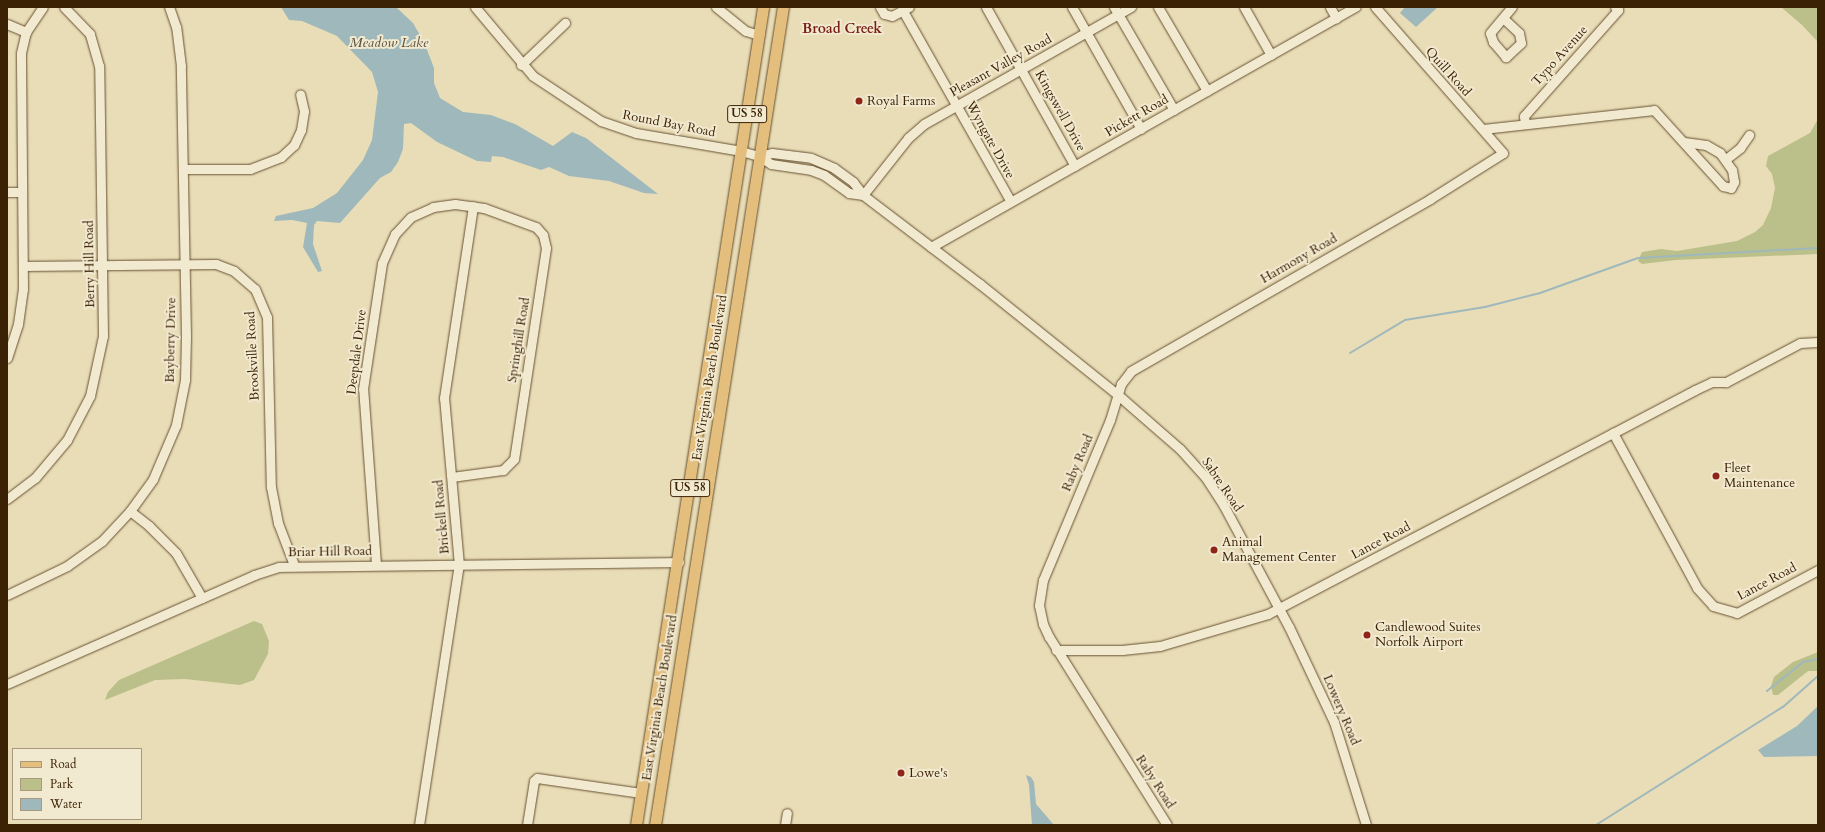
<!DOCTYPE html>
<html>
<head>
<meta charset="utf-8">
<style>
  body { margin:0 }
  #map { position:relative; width:1825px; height:832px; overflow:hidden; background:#e9ddb7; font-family:Cardo,serif }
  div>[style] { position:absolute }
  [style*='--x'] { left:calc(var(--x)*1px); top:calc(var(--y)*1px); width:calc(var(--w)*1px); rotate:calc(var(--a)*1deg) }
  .green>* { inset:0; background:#bbbf8a }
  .water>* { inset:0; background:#9fb8bb }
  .stream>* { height:2px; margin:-1px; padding:0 1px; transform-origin:1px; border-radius:1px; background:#9fb8bb }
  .roads { filter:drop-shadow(0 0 1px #675131) drop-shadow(0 0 1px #675131) }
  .minor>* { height:9px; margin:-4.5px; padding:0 4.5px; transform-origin:4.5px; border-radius:4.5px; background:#f1e9d0 }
  .major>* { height:11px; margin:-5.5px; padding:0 5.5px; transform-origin:5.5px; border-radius:5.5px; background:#e4be7c }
  .dots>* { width:11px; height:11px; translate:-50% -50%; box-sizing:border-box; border:2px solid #f1e9d0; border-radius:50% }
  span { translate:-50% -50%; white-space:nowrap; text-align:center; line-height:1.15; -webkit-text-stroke:4px #f1e9d0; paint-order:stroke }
  .shield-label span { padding:1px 3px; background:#f1e9d0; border:1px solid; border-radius:3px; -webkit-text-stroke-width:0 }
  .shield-label { font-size:12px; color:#3c2204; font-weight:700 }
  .street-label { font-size:13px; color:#3c2204 }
  .poi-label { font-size:13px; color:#3c2204 }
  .left { translate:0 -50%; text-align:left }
  .neighbourhood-label { font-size:14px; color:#7a1f14; font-weight:700 }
  .water-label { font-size:14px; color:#5a4f3b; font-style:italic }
  .frame { position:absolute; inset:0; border:8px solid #3c2204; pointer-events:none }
  .legend { position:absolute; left:12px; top:748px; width:130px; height:72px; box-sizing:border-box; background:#f1e9d0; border:1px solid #a9997e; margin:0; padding:5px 7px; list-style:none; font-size:12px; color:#3c2204 }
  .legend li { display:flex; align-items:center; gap:8px; height:20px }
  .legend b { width:20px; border:1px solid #a9997e }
</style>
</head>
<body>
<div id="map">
  <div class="green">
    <i style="clip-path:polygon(1781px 7px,1818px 7px,1818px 42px,1802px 25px)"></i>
    <i style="clip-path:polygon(1818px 119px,1818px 254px,1676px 260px,1642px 264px,1638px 261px,1642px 252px,1661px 249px,1677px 251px,1737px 241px,1755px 232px,1763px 225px,1771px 208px,1775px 188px,1772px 174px,1766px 166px,1768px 156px,1810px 133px)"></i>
    <i style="clip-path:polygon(254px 621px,262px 624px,269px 641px,268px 654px,254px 680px,240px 685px,185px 679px,155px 680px,105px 700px,108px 692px,119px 680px)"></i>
    <i style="clip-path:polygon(1818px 652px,1818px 671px,1808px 671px,1778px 695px,1773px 695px,1771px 686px,1774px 677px,1793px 662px)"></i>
  </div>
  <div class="water">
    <i style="clip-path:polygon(281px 7px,396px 7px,413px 23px,424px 42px,434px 68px,434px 83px,440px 98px,463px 112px,491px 115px,515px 124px,553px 146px,572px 132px,586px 138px,658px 194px,644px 193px,609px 181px,569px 176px,549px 167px,541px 170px,503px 157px,492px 156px,491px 162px,477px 161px,437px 142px,411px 123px,404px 124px,403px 149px,398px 162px,391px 172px,380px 178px,340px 223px,317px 221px,314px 225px,313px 244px,322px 271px,318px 272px,303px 247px,307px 223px,292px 220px,274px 221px,276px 216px,313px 208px,337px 193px,363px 160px,372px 140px,378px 92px,372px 72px,337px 36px,302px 21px,289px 20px)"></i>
    <i style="clip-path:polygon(1405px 7px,1438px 7px,1416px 27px,1400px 13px)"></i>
    <i style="clip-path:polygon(1818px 706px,1818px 756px,1764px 757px,1758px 750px,1797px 726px)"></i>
    <i style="clip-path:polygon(1026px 775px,1031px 777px,1034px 782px,1036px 804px,1054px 825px,1032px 825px,1029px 785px)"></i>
  </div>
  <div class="stream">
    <i style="--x:1350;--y:353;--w:64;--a:-31"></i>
    <i style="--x:1405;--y:320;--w:81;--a:-9.2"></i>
    <i style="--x:1485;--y:307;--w:57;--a:-14.3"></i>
    <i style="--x:1540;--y:293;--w:104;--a:-19.7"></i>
    <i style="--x:1638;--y:258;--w:180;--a:-3.2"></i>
    <i style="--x:1767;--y:691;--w:46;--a:-38.9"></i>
    <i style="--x:1803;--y:662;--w:15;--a:-11"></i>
    <i style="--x:1596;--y:825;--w:221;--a:-32.3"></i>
    <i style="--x:1783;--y:707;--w:47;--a:-41.5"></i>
  </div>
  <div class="roads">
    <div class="minor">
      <i style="--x:475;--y:7;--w:90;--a:50"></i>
      <i style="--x:533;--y:76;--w:82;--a:33.5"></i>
      <i style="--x:601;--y:121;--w:37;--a:19"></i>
      <i style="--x:636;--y:133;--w:107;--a:9.7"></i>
      <i style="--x:741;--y:151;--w:19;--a:16"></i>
      <i style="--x:759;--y:156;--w:14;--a:34"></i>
      <i style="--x:771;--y:164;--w:40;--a:8.5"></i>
      <i style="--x:811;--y:170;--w:14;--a:21"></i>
      <i style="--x:824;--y:175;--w:31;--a:36"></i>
      <i style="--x:849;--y:193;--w:14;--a:8"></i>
      <i style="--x:716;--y:7;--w:38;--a:39"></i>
      <i style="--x:746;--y:31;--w:14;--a:17"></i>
      <i style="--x:880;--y:7;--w:8;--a:60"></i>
      <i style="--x:884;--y:14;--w:8;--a:14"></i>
      <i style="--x:892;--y:16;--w:19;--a:-28"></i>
      <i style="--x:986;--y:7;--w:182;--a:60.8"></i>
      <i style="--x:1072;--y:7;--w:140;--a:60.5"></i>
      <i style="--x:1114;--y:7;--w:119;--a:59.8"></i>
      <i style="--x:1158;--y:7;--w:97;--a:59.7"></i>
      <i style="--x:1244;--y:7;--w:55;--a:60.6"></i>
      <i style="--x:1330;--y:7;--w:13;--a:61"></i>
      <i style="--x:903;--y:11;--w:219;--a:60.5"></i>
      <i style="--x:1503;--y:18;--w:22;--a:43"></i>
      <i style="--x:1519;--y:33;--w:10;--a:79"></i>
      <i style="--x:1521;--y:43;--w:21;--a:137"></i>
      <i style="--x:1506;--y:57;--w:20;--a:-131"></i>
      <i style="--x:1493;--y:42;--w:9;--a:-108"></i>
      <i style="--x:1490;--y:33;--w:34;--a:-50"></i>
      <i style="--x:7;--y:24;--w:21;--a:23"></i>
      <i style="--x:521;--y:65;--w:61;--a:-43.7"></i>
      <i style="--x:1525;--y:124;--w:8;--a:-97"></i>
      <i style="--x:1524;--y:116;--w:142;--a:-48.4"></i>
      <i style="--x:1618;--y:10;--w:4;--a:-135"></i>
      <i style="--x:1483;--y:129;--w:172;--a:-6.3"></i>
      <i style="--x:1654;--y:110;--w:103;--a:47.8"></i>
      <i style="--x:1723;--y:186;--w:8;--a:14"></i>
      <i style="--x:1731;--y:188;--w:7;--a:-63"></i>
      <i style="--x:1734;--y:182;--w:12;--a:-99"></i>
      <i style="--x:1732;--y:170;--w:21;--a:-125"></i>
      <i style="--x:1720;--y:153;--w:16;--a:-150"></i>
      <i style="--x:1706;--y:145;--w:22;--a:-172"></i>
      <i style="--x:759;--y:156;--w:13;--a:-13"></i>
      <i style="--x:772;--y:153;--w:39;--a:7"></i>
      <i style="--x:811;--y:158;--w:25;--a:23"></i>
      <i style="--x:834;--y:168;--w:24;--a:36"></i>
      <i style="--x:853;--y:182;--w:16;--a:52"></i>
      <i style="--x:863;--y:195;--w:147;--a:37.3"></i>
      <i style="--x:980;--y:284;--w:177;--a:38.8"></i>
      <i style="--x:1118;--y:395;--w:82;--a:41.1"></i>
      <i style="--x:1180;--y:449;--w:39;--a:48"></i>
      <i style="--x:1206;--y:478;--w:33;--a:57"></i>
      <i style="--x:1224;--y:506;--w:137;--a:61.8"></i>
      <i style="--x:1289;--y:627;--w:105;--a:64.7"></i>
      <i style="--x:1334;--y:722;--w:108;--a:72.7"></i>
      <i style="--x:1726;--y:159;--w:18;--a:-38"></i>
      <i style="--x:1740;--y:148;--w:16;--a:-55"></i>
      <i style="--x:183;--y:169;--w:67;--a:0"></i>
      <i style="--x:250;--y:169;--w:33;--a:-21"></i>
      <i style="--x:281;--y:157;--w:18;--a:-43"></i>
      <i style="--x:294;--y:145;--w:17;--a:-65"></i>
      <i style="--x:301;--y:130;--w:19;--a:-81"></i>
      <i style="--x:304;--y:111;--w:17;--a:-103"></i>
      <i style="--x:7;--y:192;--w:15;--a:0"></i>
      <i style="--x:863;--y:195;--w:73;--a:-51.7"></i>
      <i style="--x:908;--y:138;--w:21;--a:-41"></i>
      <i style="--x:924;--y:124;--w:238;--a:-29.5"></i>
      <i style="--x:931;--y:247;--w:488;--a:-29.5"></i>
      <i style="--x:23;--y:266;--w:193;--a:-0.6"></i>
      <i style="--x:216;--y:264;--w:19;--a:21"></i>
      <i style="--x:234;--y:271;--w:28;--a:41"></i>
      <i style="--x:255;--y:289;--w:30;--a:67"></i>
      <i style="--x:267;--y:317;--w:170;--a:88.7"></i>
      <i style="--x:271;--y:487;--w:37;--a:79"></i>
      <i style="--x:278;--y:523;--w:45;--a:69.1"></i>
      <i style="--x:1818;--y:342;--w:18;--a:177"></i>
      <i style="--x:1800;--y:343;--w:84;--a:152.2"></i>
      <i style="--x:1726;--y:382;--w:14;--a:180"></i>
      <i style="--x:1712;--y:382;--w:19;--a:155"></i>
      <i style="--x:1695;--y:390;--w:93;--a:152.3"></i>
      <i style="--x:1613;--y:433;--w:176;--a:61.5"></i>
      <i style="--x:1697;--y:588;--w:24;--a:48"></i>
      <i style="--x:1713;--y:606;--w:25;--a:16"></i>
      <i style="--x:1737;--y:613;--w:92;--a:-28"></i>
      <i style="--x:7;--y:358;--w:36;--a:-72"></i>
      <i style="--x:18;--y:324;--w:35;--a:-82"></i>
      <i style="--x:23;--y:289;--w:236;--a:-90.5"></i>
      <i style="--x:21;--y:53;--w:22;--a:-77"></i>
      <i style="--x:26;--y:32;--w:30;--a:-56"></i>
      <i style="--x:7;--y:499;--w:35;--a:-37"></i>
      <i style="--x:35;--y:478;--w:50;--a:-49.9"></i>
      <i style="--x:67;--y:440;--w:50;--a:-62.4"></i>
      <i style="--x:90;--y:396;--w:61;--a:-77.8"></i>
      <i style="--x:103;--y:336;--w:270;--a:-90.8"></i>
      <i style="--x:99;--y:66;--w:33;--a:-106"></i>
      <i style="--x:90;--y:34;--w:37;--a:-134"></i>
      <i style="--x:130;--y:511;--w:24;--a:38"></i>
      <i style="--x:149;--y:526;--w:38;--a:45"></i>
      <i style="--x:176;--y:553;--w:52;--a:60"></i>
      <i style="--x:376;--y:564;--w:175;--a:-94.2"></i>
      <i style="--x:363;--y:389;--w:127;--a:-81.4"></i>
      <i style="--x:382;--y:263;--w:32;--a:-66"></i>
      <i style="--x:395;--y:234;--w:23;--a:-47"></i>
      <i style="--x:411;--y:217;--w:24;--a:-24"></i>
      <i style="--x:433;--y:207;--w:22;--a:-8"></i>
      <i style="--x:455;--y:204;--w:29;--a:8"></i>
      <i style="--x:484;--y:208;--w:55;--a:20.1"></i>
      <i style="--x:536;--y:227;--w:11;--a:49"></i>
      <i style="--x:543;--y:235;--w:13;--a:77"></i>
      <i style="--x:546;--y:248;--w:213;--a:98.6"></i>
      <i style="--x:514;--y:459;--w:16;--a:135"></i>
      <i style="--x:503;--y:470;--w:51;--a:172.2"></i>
      <i style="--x:7;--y:595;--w:67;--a:-25.8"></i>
      <i style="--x:67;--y:566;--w:43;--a:-35.5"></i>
      <i style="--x:102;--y:541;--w:41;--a:-47"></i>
      <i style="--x:130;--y:511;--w:39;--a:-54"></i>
      <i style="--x:153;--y:479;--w:59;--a:-66.9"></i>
      <i style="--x:176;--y:425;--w:46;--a:-78.7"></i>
      <i style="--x:185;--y:380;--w:44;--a:-88.7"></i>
      <i style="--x:186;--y:336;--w:270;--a:-91.1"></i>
      <i style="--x:181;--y:66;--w:39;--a:-97"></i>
      <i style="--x:176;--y:27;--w:21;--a:-109"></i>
      <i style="--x:1056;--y:650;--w:66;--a:0"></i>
      <i style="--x:1122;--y:650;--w:38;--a:-6"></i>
      <i style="--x:1160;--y:646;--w:113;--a:-16.5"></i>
      <i style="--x:1268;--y:614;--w:390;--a:-27.7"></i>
      <i style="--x:7;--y:684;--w:270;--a:-23.8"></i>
      <i style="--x:254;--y:575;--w:26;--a:-18"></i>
      <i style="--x:279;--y:567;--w:400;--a:-0.7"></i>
      <i style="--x:419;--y:825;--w:263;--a:-81.3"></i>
      <i style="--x:459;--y:565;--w:168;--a:-95.1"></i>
      <i style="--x:444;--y:398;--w:194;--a:-81.4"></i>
      <i style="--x:527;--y:825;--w:45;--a:-81"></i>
      <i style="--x:534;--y:781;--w:4;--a:-45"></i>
      <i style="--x:537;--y:778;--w:105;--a:8.2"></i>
      <i style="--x:785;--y:825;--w:12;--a:-81"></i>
      <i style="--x:1167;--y:825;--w:222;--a:-122.1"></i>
      <i style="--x:1049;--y:637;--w:14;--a:-115"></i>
      <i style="--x:1043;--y:624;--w:19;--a:-102"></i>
      <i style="--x:1039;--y:605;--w:25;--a:-81"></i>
      <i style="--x:1043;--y:580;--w:173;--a:-67.3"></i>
      <i style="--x:1110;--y:420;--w:38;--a:-73"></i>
      <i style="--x:1121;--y:384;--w:16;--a:-52"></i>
      <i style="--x:1131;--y:371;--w:345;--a:-29.9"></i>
      <i style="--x:1430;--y:199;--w:86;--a:-32.2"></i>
      <i style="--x:1503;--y:153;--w:194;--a:-131.2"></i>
    </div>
    <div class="major">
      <i style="--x:636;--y:825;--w:828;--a:-81.17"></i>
      <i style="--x:655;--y:825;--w:828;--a:-81.11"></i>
    </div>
  </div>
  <div class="dots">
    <i style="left:859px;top:101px;background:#8f2418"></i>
    <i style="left:1716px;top:476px;background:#8f2418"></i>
    <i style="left:1214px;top:550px;background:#8f2418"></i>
    <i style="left:1367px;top:635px;background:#8f2418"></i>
    <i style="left:901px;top:773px;background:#8f2418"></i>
  </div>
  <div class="shield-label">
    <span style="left:747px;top:114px">US 58</span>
    <span style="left:690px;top:488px">US 58</span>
  </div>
  <div class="street-label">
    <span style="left:1560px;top:56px;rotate:-48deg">Typo Avenue</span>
    <span style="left:1001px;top:66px;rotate:-29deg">Pleasant Valley Road</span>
    <span style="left:1448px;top:72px;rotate:48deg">Quill Road</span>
    <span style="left:1060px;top:111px;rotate:61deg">Kingswell Drive</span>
    <span style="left:1137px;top:116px;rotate:-30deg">Pickett Road</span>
    <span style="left:669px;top:124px;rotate:11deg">Round Bay Road</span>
    <span style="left:990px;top:140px;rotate:61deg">Wyngate Drive</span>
    <span style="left:1299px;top:259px;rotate:-30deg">Harmony Road</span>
    <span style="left:90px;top:264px;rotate:-91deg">Berry Hill Road</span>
    <span style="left:171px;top:340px;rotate:-89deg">Bayberry Drive</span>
    <span style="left:519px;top:340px;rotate:-81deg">Springhill Road</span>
    <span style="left:357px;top:352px;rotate:-83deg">Deepdale Drive</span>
    <span style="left:253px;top:356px;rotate:-93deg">Brookville Road</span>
    <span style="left:710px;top:378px;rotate:-81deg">East Virginia Beach Boulevard</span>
    <span style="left:1078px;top:463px;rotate:-67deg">Raby Road</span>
    <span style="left:1222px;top:485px;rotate:56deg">Sabre Road</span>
    <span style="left:442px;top:517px;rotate:-95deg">Brickell Road</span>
    <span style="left:1381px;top:541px;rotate:-28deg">Lance Road</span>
    <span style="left:330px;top:552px;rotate:-1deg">Briar Hill Road</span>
    <span style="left:1767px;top:582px;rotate:-28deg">Lance Road</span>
    <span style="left:660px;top:698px;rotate:-81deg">East Virginia Beach Boulevard</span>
    <span style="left:1341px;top:710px;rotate:67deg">Lowery Road</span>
    <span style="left:1155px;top:782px;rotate:57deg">Raby Road</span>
  </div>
  <div class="poi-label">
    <span class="left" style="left:867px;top:101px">Royal Farms</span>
    <span class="left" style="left:1724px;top:476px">Fleet<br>Maintenance</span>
    <span class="left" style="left:1222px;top:550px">Animal<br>Management Center</span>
    <span class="left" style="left:1375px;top:635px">Candlewood Suites<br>Norfolk Airport</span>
    <span class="left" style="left:909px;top:773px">Lowe's</span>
  </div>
  <div class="neighbourhood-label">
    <span style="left:842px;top:29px">Broad Creek</span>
  </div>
  <div class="water-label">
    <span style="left:389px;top:43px">Meadow Lake</span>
  </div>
  <div class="frame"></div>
  <ul class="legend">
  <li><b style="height:5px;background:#e4be7c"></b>Road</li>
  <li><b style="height:11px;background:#bbbf8a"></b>Park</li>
  <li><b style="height:11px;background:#9fb8bb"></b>Water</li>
  </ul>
</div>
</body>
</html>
